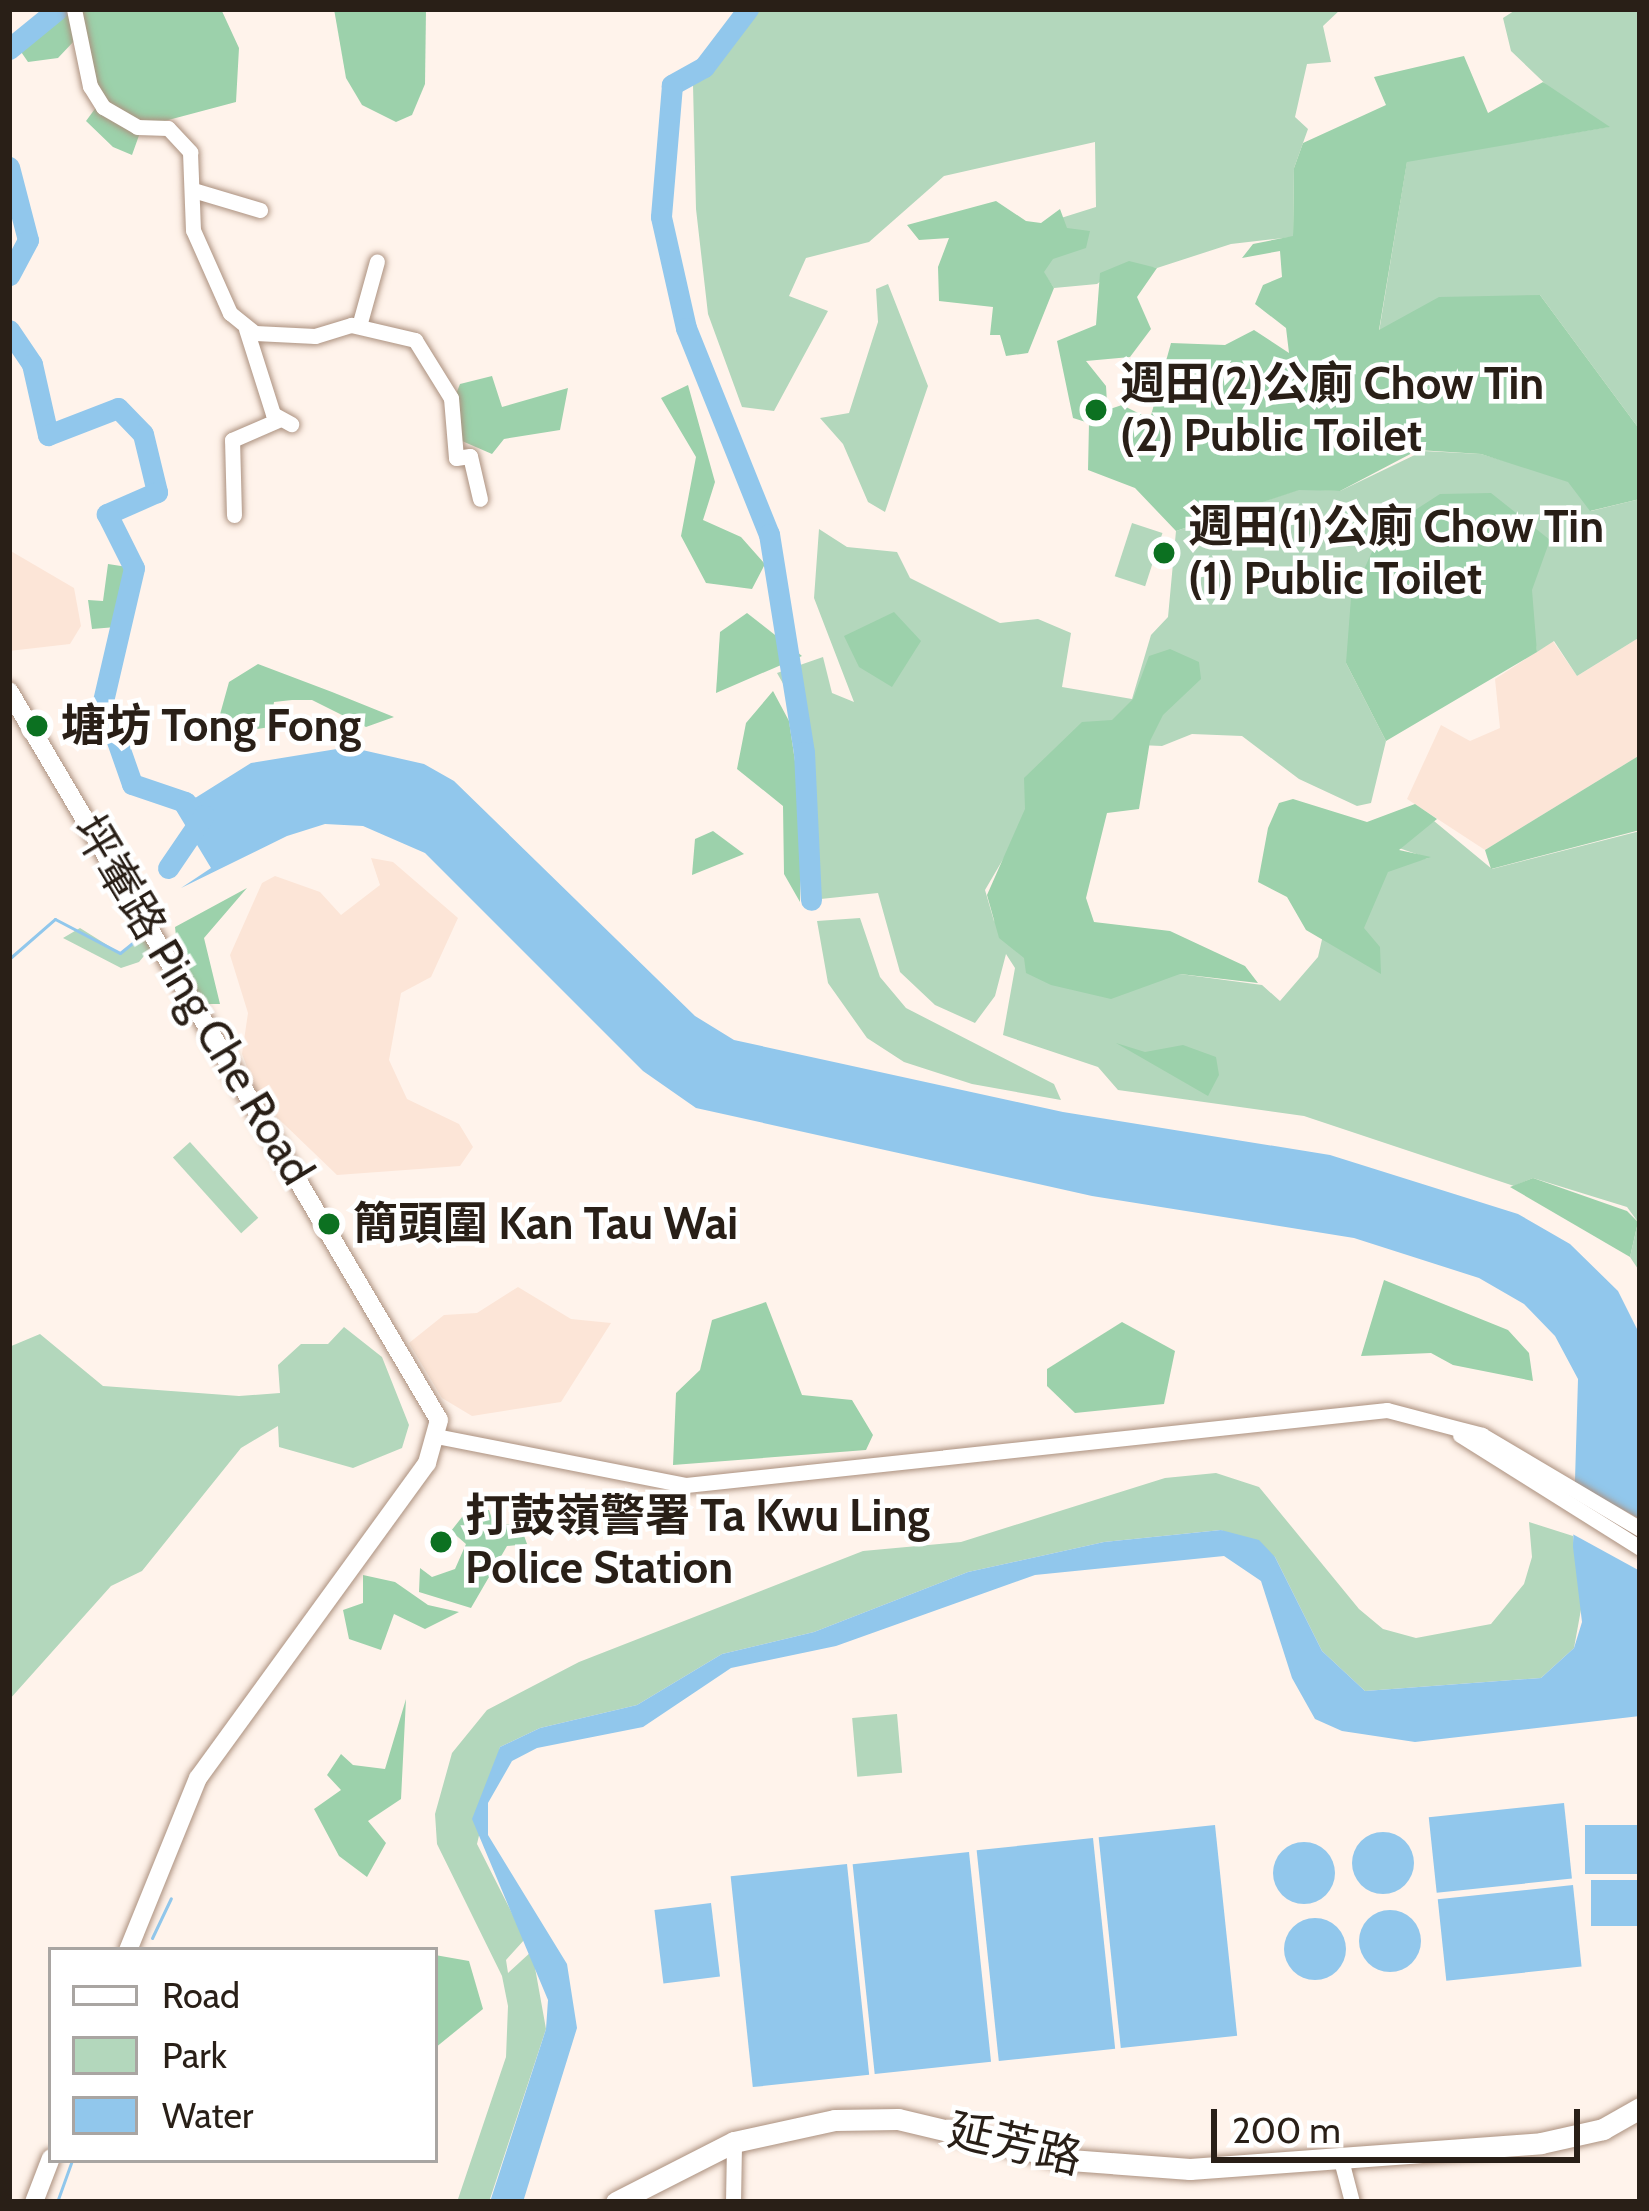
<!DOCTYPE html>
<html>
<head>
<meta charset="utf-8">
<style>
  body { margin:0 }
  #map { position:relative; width:1649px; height:2211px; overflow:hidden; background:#fff3eb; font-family:Cabin,"Noto Sans SC",sans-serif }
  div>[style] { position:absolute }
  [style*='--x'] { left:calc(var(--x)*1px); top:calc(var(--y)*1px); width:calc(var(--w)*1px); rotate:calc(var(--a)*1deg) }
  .built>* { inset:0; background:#fce5d7 }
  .green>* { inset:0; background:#b3d7bc; transform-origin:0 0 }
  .forest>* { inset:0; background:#9cd1ab }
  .water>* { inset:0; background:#91c7ec; transform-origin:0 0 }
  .round { border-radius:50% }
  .pier>* { inset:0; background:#fff3eb }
  .stream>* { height:3px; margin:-1.5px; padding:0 1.5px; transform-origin:1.5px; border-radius:1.5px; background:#91c7ec }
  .river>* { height:21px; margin:-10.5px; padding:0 10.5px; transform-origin:10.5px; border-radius:10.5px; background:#91c7ec }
  .roads { filter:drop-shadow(0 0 3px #ac917f) drop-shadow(0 0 3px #ac917f) }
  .minor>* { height:15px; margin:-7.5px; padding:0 7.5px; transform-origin:7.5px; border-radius:7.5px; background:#fff }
  .tertiary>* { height:18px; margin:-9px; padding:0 9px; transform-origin:9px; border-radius:9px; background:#fff }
  .secondary>* { height:21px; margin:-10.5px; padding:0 10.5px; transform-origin:10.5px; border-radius:10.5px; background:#fff }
  .dots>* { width:33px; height:33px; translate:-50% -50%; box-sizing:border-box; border:6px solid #fff; border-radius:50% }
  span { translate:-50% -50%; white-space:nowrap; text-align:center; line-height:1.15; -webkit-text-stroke:9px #fff; paint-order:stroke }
  .poi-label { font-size:45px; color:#291f17; font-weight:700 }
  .left { translate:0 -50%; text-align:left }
  .street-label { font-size:45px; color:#291f17 }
  .frame { position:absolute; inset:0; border:12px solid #291f17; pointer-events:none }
  .legend { position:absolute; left:48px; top:1947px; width:390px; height:216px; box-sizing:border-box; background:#fff; border:3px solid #a9a5a2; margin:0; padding:15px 21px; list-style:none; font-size:36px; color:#291f17 }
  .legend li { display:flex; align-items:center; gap:24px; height:60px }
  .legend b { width:60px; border:3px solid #a9a5a2 }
  .scale { position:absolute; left:1211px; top:2109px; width:369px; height:54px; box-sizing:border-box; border:6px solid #291f17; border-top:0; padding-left:15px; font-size:36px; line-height:42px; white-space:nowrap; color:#291f17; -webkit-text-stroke:9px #fff; paint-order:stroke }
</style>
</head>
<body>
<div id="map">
  <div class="built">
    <i style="clip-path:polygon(9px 550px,74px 588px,81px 626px,70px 644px,9px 651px)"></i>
    <i style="clip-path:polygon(1640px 637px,1640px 755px,1485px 850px,1407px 799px,1441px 725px,1470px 741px,1500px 728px,1495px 679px,1553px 641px,1577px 676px)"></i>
    <i style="clip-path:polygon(371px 858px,393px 862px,458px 918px,431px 977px,401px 993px,389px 1060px,407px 1099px,459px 1124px,473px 1147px,460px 1166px,337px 1175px,260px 1101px,242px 1054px,248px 1013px,230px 955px,262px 883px,275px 876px,320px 892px,341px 915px,380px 885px)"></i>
    <i style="clip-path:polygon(518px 1287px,571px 1319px,611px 1323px,561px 1402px,472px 1416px,442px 1398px,409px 1343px,444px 1315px,477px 1313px)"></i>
  </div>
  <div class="green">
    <i style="clip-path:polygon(751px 9px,1341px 9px,1323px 26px,1331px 62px,1307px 64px,1295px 117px,1308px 129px,1294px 168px,1293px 237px,1231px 244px,1157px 268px,1125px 263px,1097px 284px,1054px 288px,1043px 272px,1066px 228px,1061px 218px,1096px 207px,1095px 142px,944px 176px,869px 242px,806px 258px,789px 296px,828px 311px,774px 411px,742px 407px,708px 314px,696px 209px,693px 85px)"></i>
    <i style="clip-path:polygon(1517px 9px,1640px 9px,1640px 430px,1540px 295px,1379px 332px,1407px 161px,1608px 127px,1558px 96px,1511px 51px,1503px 18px)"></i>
    <i style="clip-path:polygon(888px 284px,928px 386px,885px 512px,868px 502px,843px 444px,820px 418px,849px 413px,878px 322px,876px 289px)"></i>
    <i style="clip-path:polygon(1423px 451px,1481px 454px,1572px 481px,1591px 511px,1640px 499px,1640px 637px,1577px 676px,1554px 641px,1537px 652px,1528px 590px,1346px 663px,1386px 741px,1371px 803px,1357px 806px,1299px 779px,1242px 736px,1192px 734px,1162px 746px,1072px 742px,985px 890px,994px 921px,1180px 974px,1262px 985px,1280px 1001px,1318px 957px,1323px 935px,1388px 868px,1428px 858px,1396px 847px,1434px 821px,1492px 869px,1640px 831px,1640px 1272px,1630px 1257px,1638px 1222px,1627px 1207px,1533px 1178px,1514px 1186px,1304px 1116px,1118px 1090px,1098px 1067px,1003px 1035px,1015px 968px,1006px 954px,995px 996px,975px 1023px,935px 1005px,900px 972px,878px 893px,811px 900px,797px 708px,777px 673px,823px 657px,832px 693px,854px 702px,814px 598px,819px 529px,847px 547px,897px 552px,910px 578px,1000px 623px,1038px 619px,1071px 633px,1062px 687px,1132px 699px,1151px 635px,1168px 617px,1176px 531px,1300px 489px,1340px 491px)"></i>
    <i style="left:1132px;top:523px;width:32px;height:56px;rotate:18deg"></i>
    <i style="clip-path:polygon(860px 918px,880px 977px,906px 1008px,1054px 1084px,1061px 1100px,972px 1084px,904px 1062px,867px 1038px,828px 983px,817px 921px)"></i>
    <i style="clip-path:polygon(80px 928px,120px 953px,145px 932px,153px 945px,139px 962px,121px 968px,63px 938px)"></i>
    <i style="left:190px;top:1142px;width:102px;height:23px;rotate:48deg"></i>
    <i style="clip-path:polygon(344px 1327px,382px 1357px,409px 1425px,402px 1448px,353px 1468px,279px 1447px,278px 1426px,241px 1448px,142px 1571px,111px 1586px,9px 1700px,9px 1347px,40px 1334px,103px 1386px,239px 1396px,280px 1393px,278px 1365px,301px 1344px,328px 1344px)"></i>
    <i style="clip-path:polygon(1216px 1473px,1259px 1487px,1359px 1609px,1383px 1629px,1416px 1638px,1491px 1624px,1524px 1584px,1532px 1557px,1529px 1522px,1573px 1536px,1582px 1604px,1574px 1648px,1541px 1678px,1365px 1691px,1322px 1651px,1275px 1557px,1221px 1530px,1104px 1542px,968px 1572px,814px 1632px,722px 1654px,637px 1705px,540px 1728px,500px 1747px,477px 1844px,525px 1939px,506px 1960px,508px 1973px,532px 1951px,546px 2029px,489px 2202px,457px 2202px,506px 2057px,508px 2006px,502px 1976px,437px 1844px,435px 1814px,452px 1753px,487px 1710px,579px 1662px,863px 1551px,961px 1542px,1165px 1478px)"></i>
    <i style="left:897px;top:1714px;width:59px;height:45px;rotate:85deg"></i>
  </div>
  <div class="forest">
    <i style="clip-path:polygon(58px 9px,221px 9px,239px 48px,236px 102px,142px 127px,132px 155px,113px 147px,86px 121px,100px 102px,75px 40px,58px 58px,28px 62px,15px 43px,46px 27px)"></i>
    <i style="clip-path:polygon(334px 9px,426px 9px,425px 84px,412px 115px,396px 122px,362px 105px,346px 78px)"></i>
    <i style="clip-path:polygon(1464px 56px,1488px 113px,1543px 82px,1610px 127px,1407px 162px,1379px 330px,1439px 297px,1540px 295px,1640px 430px,1640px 499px,1590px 511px,1568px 482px,1481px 454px,1418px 450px,1340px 491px,1299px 490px,1176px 531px,1135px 488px,1088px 470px,1089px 423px,1073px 418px,1057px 341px,1096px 325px,1100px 273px,1129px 261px,1157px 268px,1137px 297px,1151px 329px,1130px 357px,1086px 361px,1106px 386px,1107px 403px,1091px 420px,1110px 420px,1110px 409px,1122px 405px,1150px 419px,1171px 343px,1225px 345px,1254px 330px,1289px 353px,1286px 328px,1255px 304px,1263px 285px,1282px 277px,1280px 251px,1242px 258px,1253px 244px,1293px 236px,1294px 168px,1303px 143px,1386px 105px,1374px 77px)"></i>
    <i style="clip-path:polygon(996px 201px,1026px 221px,1041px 223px,1060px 209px,1067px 228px,1090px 231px,1086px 248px,1053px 259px,1044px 272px,1054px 288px,1028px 353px,1006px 356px,1000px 335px,990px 335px,993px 307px,939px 301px,938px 267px,949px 238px,919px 240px,907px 225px)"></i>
    <i style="clip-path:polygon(492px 376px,502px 407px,568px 388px,560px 430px,504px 439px,492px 454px,455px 438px,446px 419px,460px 384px)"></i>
    <i style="clip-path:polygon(688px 385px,715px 482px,703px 520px,741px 537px,765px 564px,752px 589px,706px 583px,681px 536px,696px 457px,661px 398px)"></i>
    <i style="clip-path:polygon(1491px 493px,1550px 540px,1532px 590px,1537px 652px,1386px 741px,1346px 663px,1351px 598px,1381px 532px,1440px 494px)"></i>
    <i style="clip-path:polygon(108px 564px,134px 568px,128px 601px,116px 627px,92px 629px,88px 600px,103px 601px)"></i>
    <i style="clip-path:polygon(894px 612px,921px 641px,892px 687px,859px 667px,844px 636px)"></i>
    <i style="clip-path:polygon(747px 613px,802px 656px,716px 693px,720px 632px)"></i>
    <i style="clip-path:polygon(1170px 649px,1199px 662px,1201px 679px,1163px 715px,1150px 741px,1139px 809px,1107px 813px,1086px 898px,1094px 922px,1170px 931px,1245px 966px,1258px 983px,1180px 974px,1111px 999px,1051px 985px,1026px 973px,1024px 958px,999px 938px,987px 895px,1025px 809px,1024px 778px,1082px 722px,1112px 720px,1133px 699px,1149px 656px)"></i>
    <i style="clip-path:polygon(258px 664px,332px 692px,394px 717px,366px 727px,312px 700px,292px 700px,274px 702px,270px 727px,214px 736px,229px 682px)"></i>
    <i style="clip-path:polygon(773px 691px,789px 721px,802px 808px,800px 902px,784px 874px,783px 806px,737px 769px,746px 723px)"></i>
    <i style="clip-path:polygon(1640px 755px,1640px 830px,1491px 869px,1485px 850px)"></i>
    <i style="clip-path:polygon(1293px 799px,1367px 822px,1415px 804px,1437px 819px,1399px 850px,1431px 857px,1388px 872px,1364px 928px,1380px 947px,1381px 974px,1306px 930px,1287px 897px,1258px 882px,1268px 828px,1279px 803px)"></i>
    <i style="clip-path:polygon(713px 831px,744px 854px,692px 875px,695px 839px)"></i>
    <i style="clip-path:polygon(247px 888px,204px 938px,220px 1004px,204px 1004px,179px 963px,175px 927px)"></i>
    <i style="clip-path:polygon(1116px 1043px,1145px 1052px,1183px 1045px,1216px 1057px,1219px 1075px,1208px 1096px)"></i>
    <i style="clip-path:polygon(1533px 1178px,1627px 1211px,1638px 1222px,1630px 1257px,1510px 1187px)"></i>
    <i style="clip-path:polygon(1384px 1280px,1508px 1330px,1529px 1353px,1533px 1381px,1453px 1365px,1431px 1353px,1361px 1356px)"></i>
    <i style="clip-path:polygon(766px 1302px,802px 1395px,852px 1400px,873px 1435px,866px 1450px,673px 1465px,676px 1393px,700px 1370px,712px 1320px)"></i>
    <i style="clip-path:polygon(1122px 1322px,1175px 1351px,1164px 1404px,1075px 1413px,1047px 1386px,1047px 1369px)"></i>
    <i style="clip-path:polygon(489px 1510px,494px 1525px,520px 1524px,527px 1544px,507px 1546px,471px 1608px,419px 1592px,420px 1568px,432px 1577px,455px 1569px,466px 1544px,451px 1531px,466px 1512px)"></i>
    <i style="clip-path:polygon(363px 1575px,395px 1582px,428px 1605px,459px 1612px,425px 1629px,394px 1614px,381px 1650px,349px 1639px,343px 1610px,363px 1603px)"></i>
    <i style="clip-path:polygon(406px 1699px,401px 1799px,368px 1821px,386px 1843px,367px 1877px,339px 1856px,314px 1809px,341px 1790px,327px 1775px,341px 1754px,353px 1765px,385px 1769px)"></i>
    <i style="clip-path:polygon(435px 1955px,469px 1961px,483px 2009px,435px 2048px)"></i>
  </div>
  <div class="water">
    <i style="clip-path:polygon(349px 747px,424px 764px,454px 781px,695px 1016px,734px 1040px,1063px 1112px,1330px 1155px,1518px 1214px,1570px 1244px,1618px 1291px,1640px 1335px,1640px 1716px,1415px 1742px,1342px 1731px,1315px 1719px,1292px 1678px,1261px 1581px,1224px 1556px,1035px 1575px,836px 1646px,731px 1668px,643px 1727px,537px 1748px,512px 1761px,488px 1803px,488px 1835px,567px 1964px,577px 2028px,523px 2202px,490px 2202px,546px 2029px,548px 2000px,472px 1819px,500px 1747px,540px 1728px,637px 1705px,722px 1654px,814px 1632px,968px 1572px,1104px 1542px,1221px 1530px,1259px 1540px,1275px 1557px,1322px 1651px,1365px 1691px,1541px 1678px,1574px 1648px,1582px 1622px,1573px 1547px,1578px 1379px,1555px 1336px,1524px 1304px,1479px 1278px,1354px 1238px,1092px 1196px,696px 1108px,643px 1071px,425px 853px,363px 826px,325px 824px,287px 836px,181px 888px,211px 868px,176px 810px,251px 763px)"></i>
    <i style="left:1564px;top:1803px;width:76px;height:136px;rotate:84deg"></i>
    <i style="left:1215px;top:1825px;width:212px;height:117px;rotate:84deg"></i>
    <i style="left:1640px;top:1825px;width:49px;height:55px;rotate:90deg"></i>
    <i class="round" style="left:1352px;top:1832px;width:62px;height:62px"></i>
    <i style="left:1093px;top:1838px;width:212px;height:117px;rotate:84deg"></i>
    <i class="round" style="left:1273px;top:1842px;width:62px;height:62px"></i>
    <i style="left:969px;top:1852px;width:211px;height:117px;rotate:84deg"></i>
    <i style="left:847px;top:1864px;width:212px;height:117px;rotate:84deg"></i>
    <i style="left:1640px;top:1880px;width:46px;height:49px;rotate:90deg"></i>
    <i style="left:1573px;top:1885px;width:82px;height:136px;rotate:84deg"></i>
    <i style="left:711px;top:1903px;width:74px;height:57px;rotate:83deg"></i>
    <i class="round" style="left:1359px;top:1910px;width:62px;height:62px"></i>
    <i class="round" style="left:1284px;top:1918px;width:62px;height:62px"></i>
  </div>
  <div class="pier">
    <i style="clip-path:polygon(1572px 1482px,1640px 1519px,1640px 1571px,1567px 1531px)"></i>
  </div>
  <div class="stream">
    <i style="--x:9;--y:959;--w:61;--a:-41"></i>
    <i style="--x:55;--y:919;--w:73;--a:27.6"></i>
    <i style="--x:120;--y:953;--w:32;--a:-39"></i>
    <i style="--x:152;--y:1938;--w:44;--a:-64.6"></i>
    <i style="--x:57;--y:2202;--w:45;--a:-70.3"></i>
  </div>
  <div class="river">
    <i style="--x:748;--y:9;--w:73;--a:127.2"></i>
    <i style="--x:704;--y:67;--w:37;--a:151"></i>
    <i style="--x:672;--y:85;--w:132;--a:94.8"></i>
    <i style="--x:661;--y:217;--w:114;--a:77.3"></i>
    <i style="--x:686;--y:328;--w:222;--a:68.1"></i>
    <i style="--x:769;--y:534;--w:221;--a:80.9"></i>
    <i style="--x:804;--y:752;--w:148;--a:87.3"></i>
    <i style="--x:9;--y:49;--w:63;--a:-39.2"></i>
    <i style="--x:9;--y:167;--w:75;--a:75.4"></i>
    <i style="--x:28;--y:240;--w:40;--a:118"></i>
    <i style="--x:9;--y:330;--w:41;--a:55.9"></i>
    <i style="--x:32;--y:364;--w:73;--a:77.3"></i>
    <i style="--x:48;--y:435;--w:75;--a:-21.1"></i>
    <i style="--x:118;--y:408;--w:36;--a:46"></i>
    <i style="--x:143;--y:434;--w:60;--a:76.4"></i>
    <i style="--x:157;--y:492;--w:55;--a:156.3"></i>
    <i style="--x:107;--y:514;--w:60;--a:63.4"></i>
    <i style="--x:134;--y:568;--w:137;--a:103.1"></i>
    <i style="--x:103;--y:701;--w:88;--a:70.7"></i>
    <i style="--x:132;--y:784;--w:56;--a:18.8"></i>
    <i style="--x:185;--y:802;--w:22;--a:43"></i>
    <i style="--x:168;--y:868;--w:64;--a:-55.8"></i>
  </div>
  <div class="roads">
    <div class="minor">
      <i style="--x:74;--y:9;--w:79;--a:78.3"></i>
      <i style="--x:90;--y:86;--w:25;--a:58"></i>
      <i style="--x:103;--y:107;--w:39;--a:30"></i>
      <i style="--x:137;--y:127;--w:31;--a:2"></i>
      <i style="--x:168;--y:128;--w:33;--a:47"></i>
      <i style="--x:190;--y:152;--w:78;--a:87.8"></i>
      <i style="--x:193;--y:230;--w:91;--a:66"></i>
      <i style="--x:230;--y:313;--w:32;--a:39"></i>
      <i style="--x:255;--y:333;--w:60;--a:2.9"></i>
      <i style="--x:315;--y:336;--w:38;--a:-17"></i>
      <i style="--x:351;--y:325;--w:66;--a:13.2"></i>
      <i style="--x:415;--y:340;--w:68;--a:58.2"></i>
      <i style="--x:451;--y:398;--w:60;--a:85.2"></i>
      <i style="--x:456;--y:458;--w:14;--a:-8"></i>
      <i style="--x:470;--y:456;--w:44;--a:76.9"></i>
      <i style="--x:193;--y:190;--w:70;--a:16.6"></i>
      <i style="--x:359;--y:326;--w:67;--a:-74.5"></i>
      <i style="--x:246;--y:329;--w:89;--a:72.4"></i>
      <i style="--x:273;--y:414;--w:21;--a:29"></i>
      <i style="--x:234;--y:515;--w:75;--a:-91.5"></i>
      <i style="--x:232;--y:440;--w:50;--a:-23.5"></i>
      <i style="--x:1460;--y:1435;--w:213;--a:32.1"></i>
      <i style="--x:441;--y:1437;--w:250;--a:11.1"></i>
      <i style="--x:686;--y:1485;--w:705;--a:-6.11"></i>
      <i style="--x:1387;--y:1410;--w:98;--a:14.7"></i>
      <i style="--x:1482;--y:1435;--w:184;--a:30.7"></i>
      <i style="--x:1341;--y:2160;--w:43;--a:75.3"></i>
      <i style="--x:733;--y:2202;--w:60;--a:-89"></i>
    </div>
    <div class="tertiary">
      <i style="--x:9;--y:691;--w:846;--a:59.47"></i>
      <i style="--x:439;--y:1420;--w:45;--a:105.6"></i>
      <i style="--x:427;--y:1463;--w:389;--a:126"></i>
      <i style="--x:198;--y:1778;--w:186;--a:112.1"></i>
      <i style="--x:34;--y:2202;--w:47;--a:-68.9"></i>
    </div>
    <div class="secondary">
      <i style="--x:616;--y:2202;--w:132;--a:-27"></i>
      <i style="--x:734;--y:2142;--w:103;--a:-12.3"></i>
      <i style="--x:835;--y:2120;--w:63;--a:-0.9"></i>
      <i style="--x:898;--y:2119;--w:177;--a:13.4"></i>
      <i style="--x:1070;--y:2160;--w:120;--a:4.3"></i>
      <i style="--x:1190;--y:2169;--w:352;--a:-4.2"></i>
      <i style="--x:1541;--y:2143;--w:64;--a:-12.7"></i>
      <i style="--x:1603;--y:2129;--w:43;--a:-29.6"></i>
    </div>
  </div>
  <div class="dots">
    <i style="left:1096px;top:410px;background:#0c7121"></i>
    <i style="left:1164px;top:553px;background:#0c7121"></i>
    <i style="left:37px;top:726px;background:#0c7121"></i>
    <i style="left:329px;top:1224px;background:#0c7121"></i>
    <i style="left:441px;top:1542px;background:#0c7121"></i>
  </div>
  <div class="poi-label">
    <span class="left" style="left:1120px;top:410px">週田(2)公廁 Chow Tin<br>(2) Public Toilet</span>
    <span class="left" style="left:1188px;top:553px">週田(1)公廁 Chow Tin<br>(1) Public Toilet</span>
    <span class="left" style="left:61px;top:726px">塘坊 Tong Fong</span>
    <span class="left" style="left:353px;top:1224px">簡頭圍 Kan Tau Wai</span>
    <span class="left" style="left:465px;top:1542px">打鼓嶺警署 Ta Kwu Ling<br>Police Station</span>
  </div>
  <div class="street-label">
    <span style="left:193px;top:1000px;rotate:59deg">坪輋路 Ping Che Road</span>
    <span style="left:1015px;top:2144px;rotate:13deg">延芳路</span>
  </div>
  <div class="frame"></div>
  <ul class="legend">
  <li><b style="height:15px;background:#fff"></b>Road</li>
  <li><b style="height:33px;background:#b3d7bc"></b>Park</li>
  <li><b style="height:33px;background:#91c7ec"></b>Water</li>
  </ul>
  <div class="scale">200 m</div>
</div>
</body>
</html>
